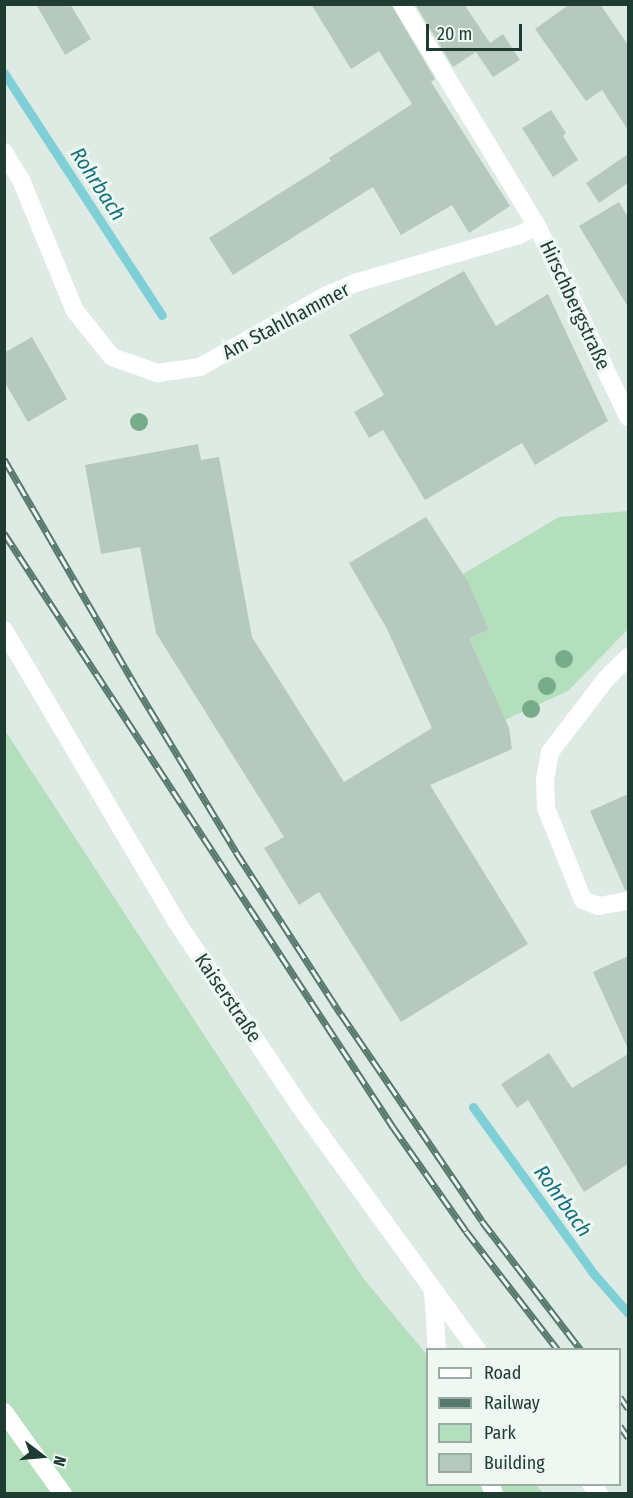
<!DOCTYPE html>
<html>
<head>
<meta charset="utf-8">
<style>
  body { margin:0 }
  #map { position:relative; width:633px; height:1498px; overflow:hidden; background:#ddebe4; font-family:"Fira Sans Condensed",sans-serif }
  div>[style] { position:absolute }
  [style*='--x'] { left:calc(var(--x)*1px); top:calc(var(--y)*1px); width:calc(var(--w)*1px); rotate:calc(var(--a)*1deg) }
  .green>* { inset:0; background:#b4dfbc }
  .stream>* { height:9px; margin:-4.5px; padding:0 4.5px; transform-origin:4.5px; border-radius:4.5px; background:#7fcfd6 }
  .building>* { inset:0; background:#b5c9bf }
  .lane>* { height:18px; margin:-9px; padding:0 9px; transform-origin:9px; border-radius:9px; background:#fff }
  .street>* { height:18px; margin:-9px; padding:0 9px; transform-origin:9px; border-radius:9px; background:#fff }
  .secondary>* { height:18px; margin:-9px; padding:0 9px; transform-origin:9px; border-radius:9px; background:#fff }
  .rail>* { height:7px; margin-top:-3.5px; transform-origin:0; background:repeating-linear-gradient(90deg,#eef7f2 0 14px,#57786d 0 28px); box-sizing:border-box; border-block:2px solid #57786d }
  .trees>* { width:18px; height:18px; margin:-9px; border-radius:50%; background:#77ab89 }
  span { translate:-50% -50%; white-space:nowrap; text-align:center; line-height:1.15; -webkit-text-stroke:6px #eef7f2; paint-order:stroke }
  .street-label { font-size:20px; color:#1e3c31 }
  .water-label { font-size:21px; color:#13727c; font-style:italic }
  .frame { position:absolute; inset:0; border:6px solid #1e3c31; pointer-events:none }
  .legend { position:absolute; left:426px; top:1348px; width:195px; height:138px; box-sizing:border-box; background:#eef7f2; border:2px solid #9baca5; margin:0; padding:8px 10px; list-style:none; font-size:18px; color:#1e3c31 }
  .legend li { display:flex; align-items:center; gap:12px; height:30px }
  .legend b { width:30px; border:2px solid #9baca5 }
  .north { position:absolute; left:12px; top:1426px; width:60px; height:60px; -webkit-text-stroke:4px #eef7f2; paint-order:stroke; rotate:106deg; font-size:16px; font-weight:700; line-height:24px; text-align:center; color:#1e3c31 }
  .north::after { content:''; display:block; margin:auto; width:21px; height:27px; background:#1e3c31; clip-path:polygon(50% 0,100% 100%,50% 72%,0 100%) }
  .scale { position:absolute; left:426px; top:24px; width:96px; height:27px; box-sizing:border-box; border:3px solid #1e3c31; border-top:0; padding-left:8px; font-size:18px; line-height:21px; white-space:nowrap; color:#1e3c31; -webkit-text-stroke:4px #eef7f2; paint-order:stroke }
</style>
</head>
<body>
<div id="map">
  <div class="green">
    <i style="clip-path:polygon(628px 511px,628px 629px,568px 691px,505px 720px,469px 638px,489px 630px,463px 574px,559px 517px)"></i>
    <i style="clip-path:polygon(4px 729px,363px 1278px,427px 1355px,428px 1484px,536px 1485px,543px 1493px,5px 1493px)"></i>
  </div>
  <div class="stream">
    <i style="--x:4;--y:73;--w:289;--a:56.9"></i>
    <i style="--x:473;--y:1107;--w:205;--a:54.1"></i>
    <i style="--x:593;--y:1273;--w:53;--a:48.8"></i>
  </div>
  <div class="building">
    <i style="clip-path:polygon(36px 4px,70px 4px,91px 39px,65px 55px)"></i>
    <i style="clip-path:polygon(311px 4px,391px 4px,435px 79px,431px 82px,510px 206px,469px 233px,452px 205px,401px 235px,373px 187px,233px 275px,209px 238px,331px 161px,329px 158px,412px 104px,379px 51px,351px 69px)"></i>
    <i style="clip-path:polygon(415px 4px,464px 4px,490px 43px,503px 34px,520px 60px,493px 77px,476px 52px,453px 67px)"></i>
    <i style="clip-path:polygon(570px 4px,600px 4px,628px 45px,628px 130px,602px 90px,586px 101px,535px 29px)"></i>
    <i style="clip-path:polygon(551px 110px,566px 133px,563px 136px,578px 160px,553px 177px,522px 128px)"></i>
    <i style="clip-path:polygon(628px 154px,628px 183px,599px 203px,586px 183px)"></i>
    <i style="clip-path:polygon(619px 202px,628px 217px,628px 307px,579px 226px)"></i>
    <i style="clip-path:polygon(464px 271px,496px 326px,548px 294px,608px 421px,535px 465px,522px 443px,425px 500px,383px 430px,369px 438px,354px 412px,384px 395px,349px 335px)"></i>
    <i style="clip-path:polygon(32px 337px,67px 399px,28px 422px,4px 381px,4px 353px)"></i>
    <i style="clip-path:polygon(198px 444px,201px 460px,219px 457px,252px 637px,344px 782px,432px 728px,387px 629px,349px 563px,426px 517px,468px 582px,489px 630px,469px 638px,509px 728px,512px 749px,430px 785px,528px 944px,401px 1022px,319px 892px,299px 905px,264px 848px,284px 837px,156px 633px,140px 547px,101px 554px,85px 465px)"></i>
    <i style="clip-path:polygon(628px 794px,628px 890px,625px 890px,590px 811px)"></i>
    <i style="clip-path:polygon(628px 956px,628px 1049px,593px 972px)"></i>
    <i style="clip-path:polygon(549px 1053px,572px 1088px,628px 1054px,628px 1164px,584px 1192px,528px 1100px,517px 1108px,501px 1084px)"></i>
  </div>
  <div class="lane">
    <i style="--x:628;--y:657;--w:31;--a:135"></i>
    <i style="--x:606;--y:679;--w:92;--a:127.5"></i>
    <i style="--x:550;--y:752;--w:27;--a:100"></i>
    <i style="--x:545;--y:779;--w:29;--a:88"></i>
    <i style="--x:546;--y:808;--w:99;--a:68.1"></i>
    <i style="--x:583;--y:900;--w:17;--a:21"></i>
    <i style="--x:599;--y:906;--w:29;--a:-10"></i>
  </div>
  <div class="street">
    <i style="--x:402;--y:4;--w:260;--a:58.7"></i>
    <i style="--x:537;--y:226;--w:212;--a:64.5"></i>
    <i style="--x:4;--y:152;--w:33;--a:59"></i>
    <i style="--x:21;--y:180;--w:142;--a:67.6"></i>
    <i style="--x:75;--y:311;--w:59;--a:51.2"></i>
    <i style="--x:112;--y:357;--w:48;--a:19.6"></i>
    <i style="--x:157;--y:373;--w:43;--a:-7.9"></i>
    <i style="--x:200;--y:367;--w:144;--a:-29.6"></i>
    <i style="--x:325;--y:296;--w:33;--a:-23"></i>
    <i style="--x:355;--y:283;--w:171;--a:-16.3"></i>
    <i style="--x:519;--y:235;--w:20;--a:-27"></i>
  </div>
  <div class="secondary">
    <i style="--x:4;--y:630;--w:338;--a:59.4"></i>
    <i style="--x:176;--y:921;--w:226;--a:56.2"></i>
    <i style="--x:302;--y:1109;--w:298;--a:54"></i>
    <i style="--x:433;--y:1291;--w:59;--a:86.1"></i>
    <i style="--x:4;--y:1412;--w:101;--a:54.3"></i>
    <i style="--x:490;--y:1484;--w:11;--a:68"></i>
    <i style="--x:591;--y:1484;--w:13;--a:51"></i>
  </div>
  <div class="rail">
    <i style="--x:4;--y:459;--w:261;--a:59.9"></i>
    <i style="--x:135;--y:685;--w:195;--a:58.8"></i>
    <i style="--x:236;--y:852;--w:193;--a:57.1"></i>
    <i style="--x:341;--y:1014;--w:250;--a:55.7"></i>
    <i style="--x:482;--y:1221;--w:163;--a:52.5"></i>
    <i style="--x:4;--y:533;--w:710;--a:56.78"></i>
    <i style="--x:393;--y:1127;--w:127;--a:54.9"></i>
    <i style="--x:466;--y:1231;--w:150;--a:52.3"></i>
    <i style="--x:620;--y:1397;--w:14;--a:54"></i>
    <i style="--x:620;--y:1426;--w:14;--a:54"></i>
  </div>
  <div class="trees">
    <i style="left:139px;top:422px"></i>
    <i style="left:564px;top:659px"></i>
    <i style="left:547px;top:686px"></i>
    <i style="left:531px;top:709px"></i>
  </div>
  <div class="street-label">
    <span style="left:575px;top:305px;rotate:65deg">Hirschbergstraße</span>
    <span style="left:286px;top:321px;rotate:-28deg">Am Stahlhammer</span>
    <span style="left:228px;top:998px;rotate:56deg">Kaiserstraße</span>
  </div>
  <div class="water-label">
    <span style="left:98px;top:184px;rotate:57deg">Rohrbach</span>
    <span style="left:563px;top:1201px;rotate:54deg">Rohrbach</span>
  </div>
  <div class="frame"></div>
  <ul class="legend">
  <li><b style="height:8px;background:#fff"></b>Road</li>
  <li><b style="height:8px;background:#57786d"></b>Railway</li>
  <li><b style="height:16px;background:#b4dfbc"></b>Park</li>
  <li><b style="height:16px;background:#b5c9bf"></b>Building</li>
  </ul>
  <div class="north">N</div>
  <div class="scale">20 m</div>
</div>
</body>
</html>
